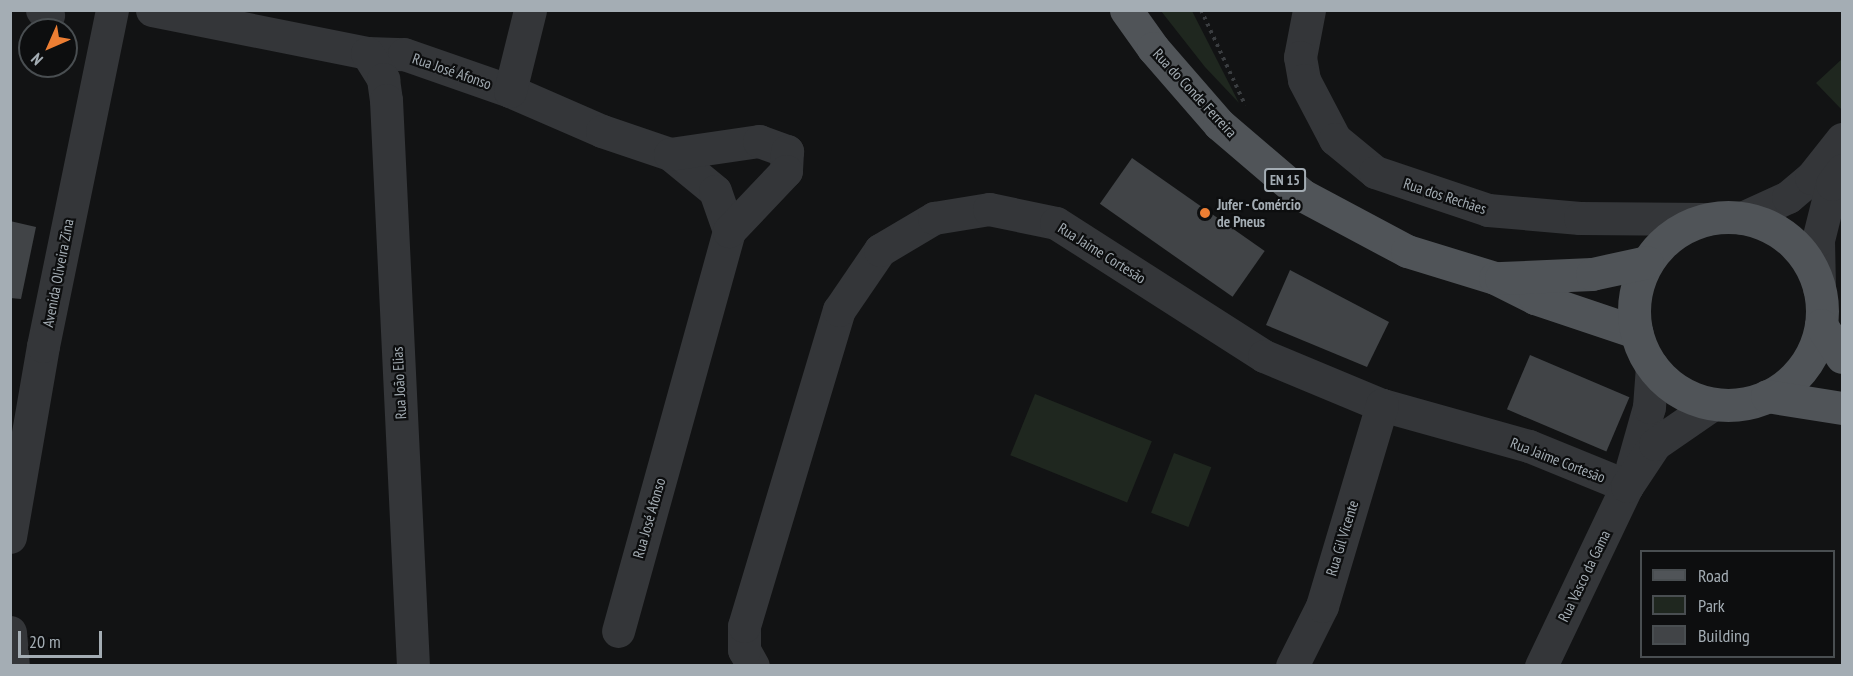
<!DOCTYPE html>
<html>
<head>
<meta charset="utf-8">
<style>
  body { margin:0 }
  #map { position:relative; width:1853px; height:676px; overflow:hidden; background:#121314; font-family:"PT Sans Narrow",sans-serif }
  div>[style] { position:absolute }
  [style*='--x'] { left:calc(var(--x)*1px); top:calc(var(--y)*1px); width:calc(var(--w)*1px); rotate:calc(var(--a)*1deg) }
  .green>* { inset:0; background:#1f271f; transform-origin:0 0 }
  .building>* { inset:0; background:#414447; transform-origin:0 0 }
  .path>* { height:4px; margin-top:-2px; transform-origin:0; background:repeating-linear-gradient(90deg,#3a3d40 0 3px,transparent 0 7.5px) }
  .minor>* { height:33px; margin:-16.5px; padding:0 16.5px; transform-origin:16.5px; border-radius:16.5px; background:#343639 }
  .major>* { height:33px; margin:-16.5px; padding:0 16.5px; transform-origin:16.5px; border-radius:16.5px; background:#505458 }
  .major>.ring { margin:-16.5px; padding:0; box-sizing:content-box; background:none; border:33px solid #505458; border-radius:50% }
  .dots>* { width:16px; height:16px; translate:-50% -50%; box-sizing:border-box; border:3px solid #0d0e0f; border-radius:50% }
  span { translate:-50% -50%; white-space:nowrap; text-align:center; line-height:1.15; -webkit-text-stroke:4.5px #0d0e0f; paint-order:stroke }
  .shield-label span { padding:2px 4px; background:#0d0e0f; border:2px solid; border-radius:4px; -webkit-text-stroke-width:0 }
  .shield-label { font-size:14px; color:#a4adb4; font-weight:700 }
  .street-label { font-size:15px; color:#a4adb4 }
  .poi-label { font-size:15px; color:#a4adb4; font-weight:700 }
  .left { translate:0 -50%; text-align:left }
  .frame { position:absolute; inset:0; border:12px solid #a4adb4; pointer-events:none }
  .legend { position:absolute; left:1640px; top:550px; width:195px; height:108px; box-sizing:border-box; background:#0d0e0f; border:2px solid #494e51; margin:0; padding:8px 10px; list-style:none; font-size:18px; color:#a4adb4 }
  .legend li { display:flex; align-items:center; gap:12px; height:30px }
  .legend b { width:30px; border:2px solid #494e51 }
  .north { position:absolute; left:18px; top:18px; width:60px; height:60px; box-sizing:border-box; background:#0d0e0f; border:2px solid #494e51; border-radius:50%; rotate:225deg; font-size:16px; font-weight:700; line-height:24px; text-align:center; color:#a4adb4 }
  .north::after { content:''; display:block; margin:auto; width:21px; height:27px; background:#ec7e33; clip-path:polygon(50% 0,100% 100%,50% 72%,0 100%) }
  .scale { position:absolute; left:18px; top:631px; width:84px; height:27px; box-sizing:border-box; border:3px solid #a4adb4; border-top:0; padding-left:8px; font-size:18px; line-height:21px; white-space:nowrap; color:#a4adb4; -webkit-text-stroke:4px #0d0e0f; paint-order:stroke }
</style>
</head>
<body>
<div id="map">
  <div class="green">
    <i style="clip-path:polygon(1161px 11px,1192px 11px,1239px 103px,1205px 67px)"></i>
    <i style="clip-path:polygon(1842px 59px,1842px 110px,1816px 83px)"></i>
    <i style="left:1035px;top:394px;width:126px;height:66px;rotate:22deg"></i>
    <i style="left:1174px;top:453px;width:40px;height:64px;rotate:21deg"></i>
  </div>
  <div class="building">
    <i style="left:1132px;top:158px;width:162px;height:56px;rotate:35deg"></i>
    <i style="clip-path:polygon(10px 221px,36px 227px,21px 299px,10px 298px)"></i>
    <i style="clip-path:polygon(1290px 270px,1389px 322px,1367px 367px,1266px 325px)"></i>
    <i style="left:1530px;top:355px;width:108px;height:59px;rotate:23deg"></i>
  </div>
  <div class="path">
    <i style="--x:1201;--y:10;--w:105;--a:65.1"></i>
  </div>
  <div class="minor">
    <i style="--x:42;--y:10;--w:8;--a:40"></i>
    <i style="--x:152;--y:10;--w:219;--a:11.3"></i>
    <i style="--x:367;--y:53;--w:37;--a:2"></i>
    <i style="--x:404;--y:54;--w:112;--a:19.2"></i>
    <i style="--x:510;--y:91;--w:100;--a:23.5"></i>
    <i style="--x:602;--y:131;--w:72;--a:18.7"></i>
    <i style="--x:670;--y:154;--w:58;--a:39.4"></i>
    <i style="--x:715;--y:191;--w:42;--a:70.7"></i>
    <i style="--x:729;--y:231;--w:415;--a:105.5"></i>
    <i style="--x:1309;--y:10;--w:48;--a:100.8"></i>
    <i style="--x:1300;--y:57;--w:23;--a:80"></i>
    <i style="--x:1304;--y:80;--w:67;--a:62.3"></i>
    <i style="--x:1335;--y:139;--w:52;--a:39.5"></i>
    <i style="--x:1375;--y:172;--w:119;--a:18.6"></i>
    <i style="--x:1488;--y:210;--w:92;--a:5"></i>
    <i style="--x:1580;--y:218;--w:126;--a:0.5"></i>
    <i style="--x:367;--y:53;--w:31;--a:58"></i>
    <i style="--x:383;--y:79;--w:21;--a:82"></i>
    <i style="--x:386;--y:100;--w:567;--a:87.27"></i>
    <i style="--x:510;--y:91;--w:83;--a:-76.1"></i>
    <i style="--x:670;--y:154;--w:90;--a:-8.3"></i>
    <i style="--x:759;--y:141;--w:30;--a:20"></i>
    <i style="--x:787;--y:151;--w:20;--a:93"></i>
    <i style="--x:786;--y:171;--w:83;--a:133.5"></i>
    <i style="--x:1742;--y:218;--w:51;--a:-24.5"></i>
    <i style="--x:1788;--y:197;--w:30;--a:-40"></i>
    <i style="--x:1811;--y:178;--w:50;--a:-51.5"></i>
    <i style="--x:1819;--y:288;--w:48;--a:-91.2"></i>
    <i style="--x:1818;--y:240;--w:58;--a:-76"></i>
    <i style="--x:1832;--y:184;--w:17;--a:-54"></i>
    <i style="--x:1632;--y:467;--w:62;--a:-74.2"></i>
    <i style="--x:1649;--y:407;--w:41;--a:-85.8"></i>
    <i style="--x:10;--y:537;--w:194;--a:-80.2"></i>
    <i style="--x:43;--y:346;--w:343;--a:-78.4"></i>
    <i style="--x:10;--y:632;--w:34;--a:85"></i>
    <i style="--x:753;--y:666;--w:18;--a:-119"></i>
    <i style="--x:744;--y:650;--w:24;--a:-90"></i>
    <i style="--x:744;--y:626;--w:330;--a:-73.3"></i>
    <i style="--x:839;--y:310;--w:73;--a:-55.7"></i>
    <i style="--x:880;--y:250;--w:63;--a:-30.7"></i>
    <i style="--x:934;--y:218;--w:56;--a:-9.3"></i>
    <i style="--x:989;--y:209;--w:68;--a:11.8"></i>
    <i style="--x:1056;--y:223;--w:247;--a:32.6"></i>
    <i style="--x:1264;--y:356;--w:128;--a:22.6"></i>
    <i style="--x:1382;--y:405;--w:153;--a:15.6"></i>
    <i style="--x:1529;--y:446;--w:106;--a:22.2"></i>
    <i style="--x:1292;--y:666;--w:67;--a:-63.4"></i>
    <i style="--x:1322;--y:606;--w:210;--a:-73.4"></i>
    <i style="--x:1541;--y:666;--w:199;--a:-64.5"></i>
    <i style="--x:1627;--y:486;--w:50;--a:-56.3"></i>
    <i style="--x:1655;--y:444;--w:70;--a:-34.6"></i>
  </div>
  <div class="major">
    <i style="--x:1126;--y:10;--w:47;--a:54.6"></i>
    <i style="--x:1153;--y:48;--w:101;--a:49"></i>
    <i style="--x:1219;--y:124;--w:109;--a:40.5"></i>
    <i style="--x:1302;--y:195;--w:119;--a:28.1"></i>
    <i style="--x:1407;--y:251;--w:92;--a:17.1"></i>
    <i style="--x:1495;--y:278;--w:45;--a:26.6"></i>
    <i style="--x:1535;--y:298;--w:107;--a:18.6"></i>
    <i class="ring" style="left:1634px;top:217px;width:155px;height:155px"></i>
    <i style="--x:1501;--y:278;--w:91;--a:-2.5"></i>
    <i style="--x:1592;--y:274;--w:56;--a:-12.3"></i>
    <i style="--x:1821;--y:325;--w:38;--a:57"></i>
    <i style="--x:1767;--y:396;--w:76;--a:9.1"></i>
  </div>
  <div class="dots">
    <i style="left:1205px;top:213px;background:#ec7e33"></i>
  </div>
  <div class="shield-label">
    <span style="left:1285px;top:180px">EN 15</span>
  </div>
  <div class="street-label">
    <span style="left:452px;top:71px;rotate:19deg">Rua José Afonso</span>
    <span style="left:1195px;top:93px;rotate:47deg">Rua do Conde Ferreira</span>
    <span style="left:1445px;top:196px;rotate:18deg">Rua dos Rechães</span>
    <span style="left:1102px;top:253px;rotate:32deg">Rua Jaime Cortesão</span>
    <span style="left:58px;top:273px;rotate:-79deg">Avenida Oliveira Zina</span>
    <span style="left:399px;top:383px;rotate:-93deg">Rua João Elias</span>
    <span style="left:1558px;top:460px;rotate:21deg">Rua Jaime Cortesão</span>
    <span style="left:649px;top:518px;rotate:-74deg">Rua José Afonso</span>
    <span style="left:1342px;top:538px;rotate:-73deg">Rua Gil Vicente</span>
    <span style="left:1584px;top:576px;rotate:-64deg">Rua Vasco da Gama</span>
  </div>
  <div class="poi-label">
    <span class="left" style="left:1217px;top:213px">Jufer - Comércio<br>de Pneus</span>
  </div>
  <div class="frame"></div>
  <ul class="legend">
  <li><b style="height:8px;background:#505458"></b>Road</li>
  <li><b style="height:16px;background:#1f271f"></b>Park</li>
  <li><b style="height:16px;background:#414447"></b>Building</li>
  </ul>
  <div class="north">N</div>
  <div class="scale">20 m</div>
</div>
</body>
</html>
